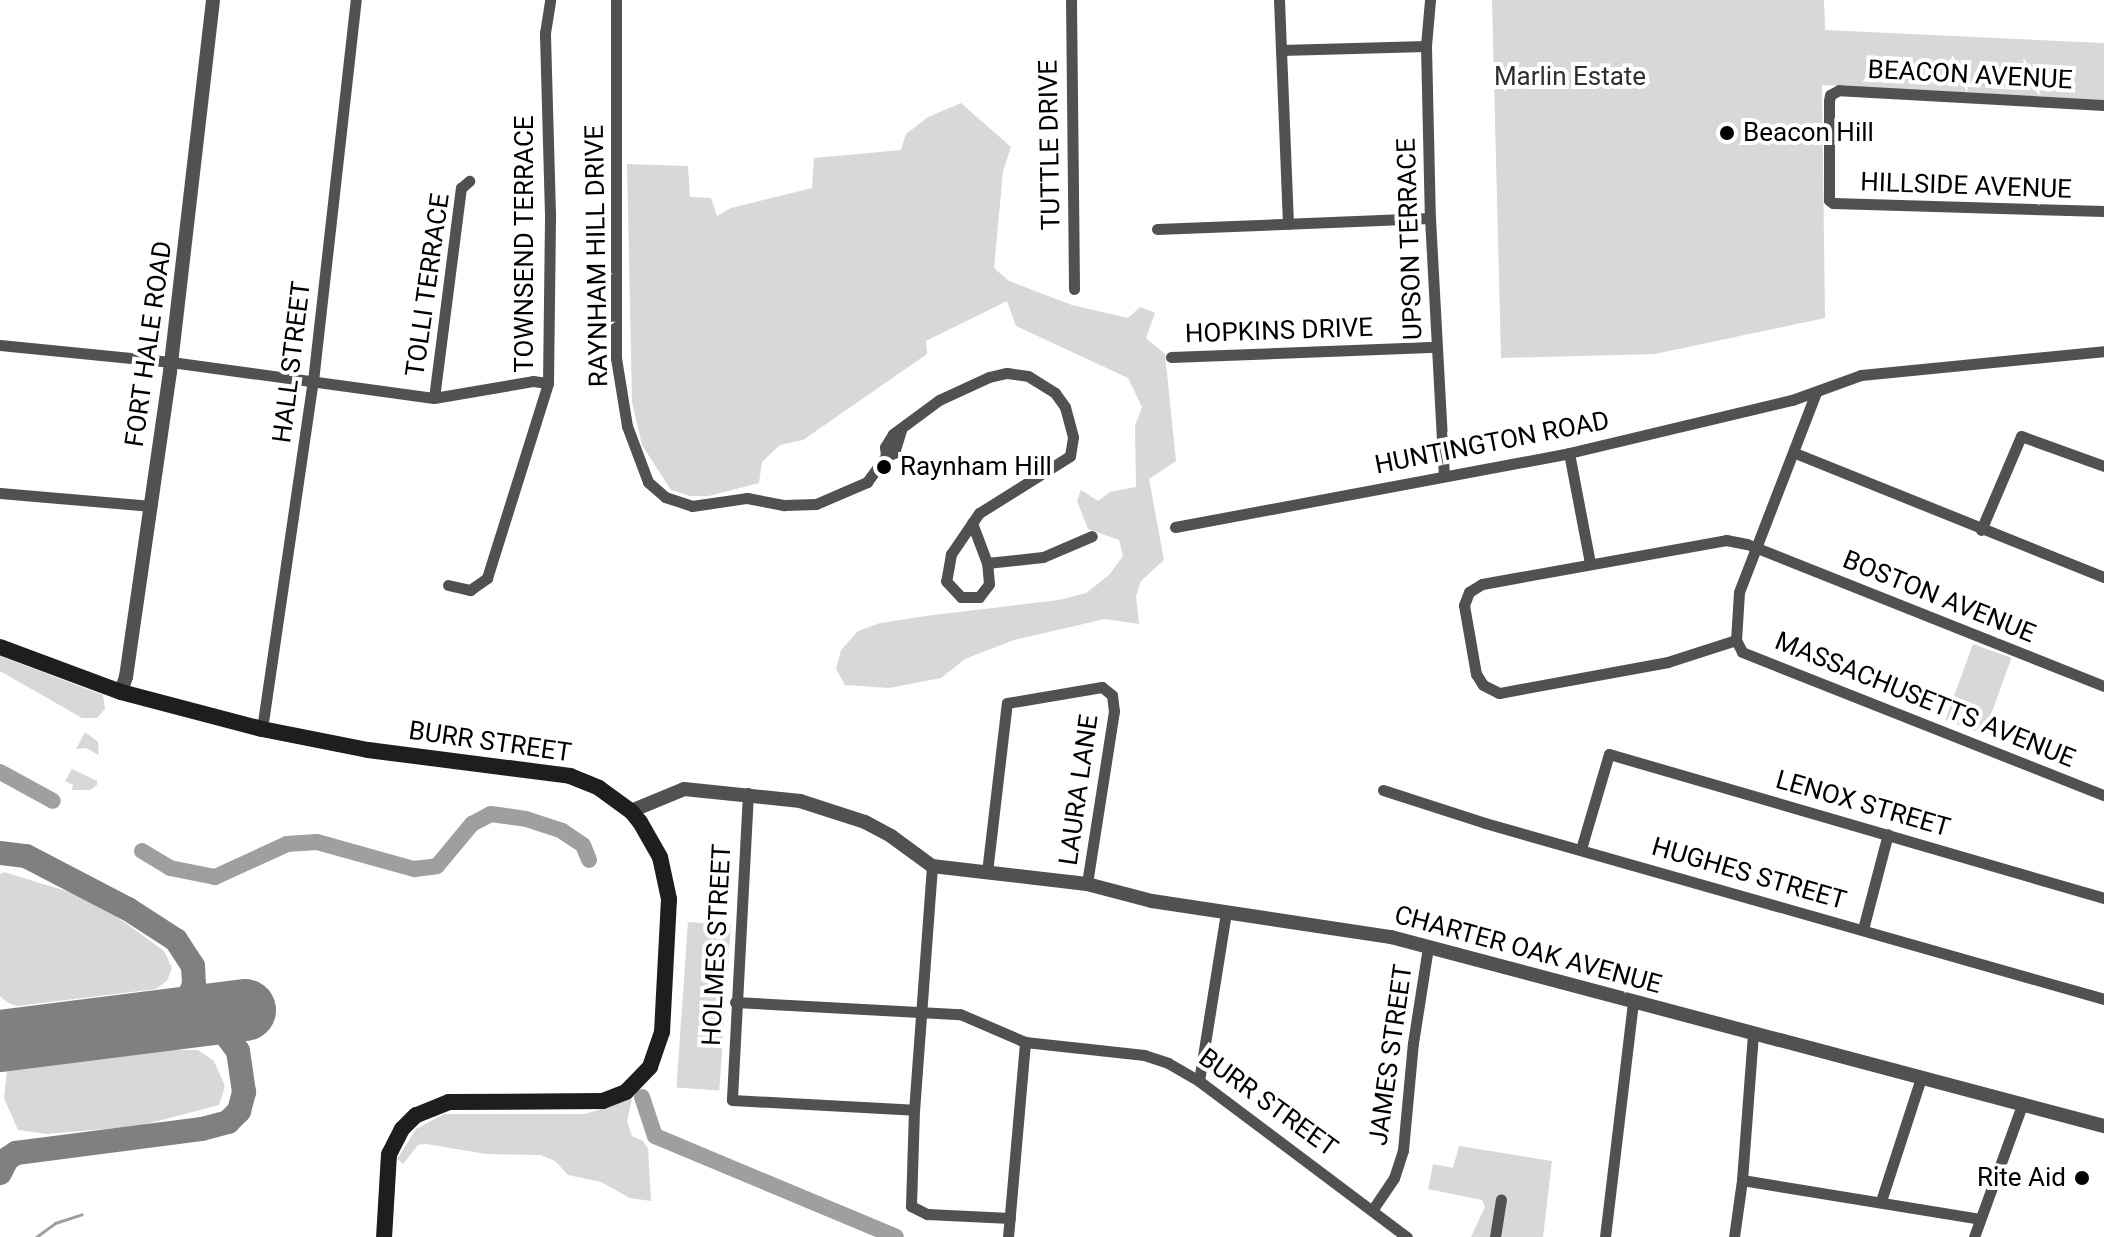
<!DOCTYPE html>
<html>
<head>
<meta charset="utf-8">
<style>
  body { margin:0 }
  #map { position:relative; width:2104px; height:1237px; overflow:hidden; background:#fff; font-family:Roboto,sans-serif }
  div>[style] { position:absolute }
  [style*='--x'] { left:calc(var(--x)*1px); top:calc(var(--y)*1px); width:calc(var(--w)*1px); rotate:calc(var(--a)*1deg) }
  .green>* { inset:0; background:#d8d8d8; transform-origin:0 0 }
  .stream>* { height:3px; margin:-1.5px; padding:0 1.5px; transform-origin:1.5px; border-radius:1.5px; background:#9f9f9f }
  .river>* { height:16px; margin:-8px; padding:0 8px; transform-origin:8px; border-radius:8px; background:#9f9f9f }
  .taxiway>* { height:24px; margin:-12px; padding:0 12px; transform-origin:12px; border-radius:12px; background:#808080 }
  .runway>* { height:62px; margin:-31px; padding:0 31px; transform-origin:31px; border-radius:31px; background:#808080 }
  .minor>* { height:11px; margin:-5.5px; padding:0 5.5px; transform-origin:5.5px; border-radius:5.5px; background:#515151 }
  .tertiary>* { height:14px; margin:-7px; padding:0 7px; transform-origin:7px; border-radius:7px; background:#515151 }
  .secondary>* { height:16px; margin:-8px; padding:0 8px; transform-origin:8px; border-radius:8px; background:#1e1e1e }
  .dots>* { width:22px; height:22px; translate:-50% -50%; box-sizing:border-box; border:4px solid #fff; border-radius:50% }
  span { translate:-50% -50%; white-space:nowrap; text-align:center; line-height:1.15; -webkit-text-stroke:8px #fff; paint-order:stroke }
  .street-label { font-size:26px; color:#000 }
  .park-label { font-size:26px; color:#2f2f2f }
  .poi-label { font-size:26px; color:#000 }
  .left { translate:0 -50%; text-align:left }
  .right { translate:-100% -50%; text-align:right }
</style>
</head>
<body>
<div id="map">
  <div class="green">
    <i style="clip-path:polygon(1492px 0,1824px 0,1825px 30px,2104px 43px,2104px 100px,1822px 85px,1825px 318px,1655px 354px,1501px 358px)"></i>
    <i style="clip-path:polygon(961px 103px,1011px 147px,1003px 171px,994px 268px,1009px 281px,1072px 305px,1128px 318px,1140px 307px,1155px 313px,1146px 338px,1165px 354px,1176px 461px,1149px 479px,1164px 560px,1141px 581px,1136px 596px,1139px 624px,1105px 619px,1014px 640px,965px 659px,941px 678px,889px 688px,845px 685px,836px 669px,841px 650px,858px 631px,880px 623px,933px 615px,1059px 600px,1086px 593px,1109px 575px,1123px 556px,1119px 540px,1088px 529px,1077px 501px,1081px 490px,1098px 501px,1110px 492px,1136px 487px,1135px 426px,1142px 407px,1128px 378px,1016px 326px,1007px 301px,926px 341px,927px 354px,803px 440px,780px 445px,762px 462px,759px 483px,709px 496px,690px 496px,671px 490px,642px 445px,632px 402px,627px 164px,688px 166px,690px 197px,711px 198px,717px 216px,731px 208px,812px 188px,814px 158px,901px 150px,906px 134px,928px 117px)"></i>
    <i style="left:1973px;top:644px;width:41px;height:81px;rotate:20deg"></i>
    <i style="clip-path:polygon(0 656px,103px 695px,105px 709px,97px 718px,82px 718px,0 671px)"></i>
    <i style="clip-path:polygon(85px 732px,98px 742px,99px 755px,86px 748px,76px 749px)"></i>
    <i style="clip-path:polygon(72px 769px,97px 781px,97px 785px,90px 790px,72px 790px,73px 785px,65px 781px)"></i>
    <i style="clip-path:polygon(4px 872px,76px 894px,109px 911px,164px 951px,172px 968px,167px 981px,156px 989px,17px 1006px,8px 1003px,0 996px,0 874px)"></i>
    <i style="left:688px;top:922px;width:43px;height:166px;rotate:4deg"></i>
    <i style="clip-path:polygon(172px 1050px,198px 1050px,214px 1061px,225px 1086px,219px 1105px,139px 1126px,47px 1134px,18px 1130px,4px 1098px,7px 1070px)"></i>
    <i style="clip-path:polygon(632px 1099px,627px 1121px,632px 1136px,643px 1141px,648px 1149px,651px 1201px,630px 1198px,601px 1182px,568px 1175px,555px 1161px,540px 1155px,486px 1154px,426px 1144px,418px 1145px,403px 1164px,397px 1159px,416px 1129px,444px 1114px,585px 1114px)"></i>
    <i style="clip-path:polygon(1459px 1146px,1552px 1161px,1543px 1237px,1471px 1237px,1485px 1207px,1482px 1200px,1428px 1189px,1433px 1164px,1453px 1168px)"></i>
  </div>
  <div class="stream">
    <i style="--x:36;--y:1237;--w:24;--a:-36"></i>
    <i style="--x:55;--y:1223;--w:28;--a:-18"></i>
  </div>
  <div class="river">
    <i style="--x:0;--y:772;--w:60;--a:28.7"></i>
    <i style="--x:142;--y:851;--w:33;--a:31"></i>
    <i style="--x:170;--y:868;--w:46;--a:11.3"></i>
    <i style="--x:215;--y:877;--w:79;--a:-24.6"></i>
    <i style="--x:287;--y:844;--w:30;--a:-4"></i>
    <i style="--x:317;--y:842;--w:101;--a:15.6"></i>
    <i style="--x:414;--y:869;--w:23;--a:-7"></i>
    <i style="--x:437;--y:866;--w:55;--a:-50.2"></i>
    <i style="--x:472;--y:824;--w:21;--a:-28"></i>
    <i style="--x:491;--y:814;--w:35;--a:8"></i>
    <i style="--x:526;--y:819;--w:38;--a:18"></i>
    <i style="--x:562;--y:831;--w:25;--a:34"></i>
    <i style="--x:583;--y:845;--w:16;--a:68"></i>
    <i style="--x:642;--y:1097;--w:41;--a:71.6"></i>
    <i style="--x:655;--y:1136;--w:261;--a:22.7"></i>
  </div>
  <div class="taxiway">
    <i style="--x:0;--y:853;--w:26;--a:7"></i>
    <i style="--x:26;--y:856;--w:115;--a:27.5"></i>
    <i style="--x:128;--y:909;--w:57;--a:32.9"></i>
    <i style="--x:176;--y:940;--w:31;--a:57"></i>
    <i style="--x:193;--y:966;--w:19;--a:87"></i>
    <i style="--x:194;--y:985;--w:21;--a:115"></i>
    <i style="--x:185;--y:1004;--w:26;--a:144"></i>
    <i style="--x:0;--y:1173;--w:16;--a:-63"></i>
    <i style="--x:7;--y:1159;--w:11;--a:-34"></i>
    <i style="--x:16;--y:1153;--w:188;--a:-7.4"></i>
    <i style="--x:202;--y:1129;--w:27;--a:-15"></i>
    <i style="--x:228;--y:1122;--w:16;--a:-45"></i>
    <i style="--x:239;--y:1111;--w:20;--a:-75"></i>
    <i style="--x:244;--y:1092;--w:41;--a:-98.3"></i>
    <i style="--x:238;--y:1051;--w:30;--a:-127"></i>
    <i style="--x:220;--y:1027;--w:33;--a:-160"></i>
  </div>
  <div class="runway">
    <i style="--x:0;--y:1041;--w:247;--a:-7.2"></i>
  </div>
  <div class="minor">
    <i style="--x:616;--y:0;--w:358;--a:90"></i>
    <i style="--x:616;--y:358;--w:69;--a:80.8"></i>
    <i style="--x:627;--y:426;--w:60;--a:69.4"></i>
    <i style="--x:648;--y:482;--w:23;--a:41"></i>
    <i style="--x:665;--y:497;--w:28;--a:18"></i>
    <i style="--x:692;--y:506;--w:56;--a:-8.3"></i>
    <i style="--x:747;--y:498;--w:38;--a:11"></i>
    <i style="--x:784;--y:505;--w:32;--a:-2"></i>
    <i style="--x:816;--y:504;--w:56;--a:-23.3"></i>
    <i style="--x:867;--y:482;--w:32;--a:-54"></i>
    <i style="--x:886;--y:456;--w:9;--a:-21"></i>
    <i style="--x:894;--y:453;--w:24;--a:-73"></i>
    <i style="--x:1071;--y:0;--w:289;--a:89.4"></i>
    <i style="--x:1279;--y:0;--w:224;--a:87.7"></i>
    <i style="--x:1430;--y:0;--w:46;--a:95"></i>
    <i style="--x:1426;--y:46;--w:172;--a:88.7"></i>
    <i style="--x:1430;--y:218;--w:258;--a:86.9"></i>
    <i style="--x:1281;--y:50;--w:145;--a:-1.6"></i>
    <i style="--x:2104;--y:105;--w:265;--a:-176.8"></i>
    <i style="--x:1839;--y:90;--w:10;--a:151"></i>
    <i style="--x:1830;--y:95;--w:6;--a:99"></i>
    <i style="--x:1829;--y:101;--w:99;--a:90"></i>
    <i style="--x:1829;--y:200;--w:5;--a:37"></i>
    <i style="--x:1833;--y:203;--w:271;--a:1.7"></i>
    <i style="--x:1157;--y:229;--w:273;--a:-2.3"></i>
    <i style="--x:0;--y:345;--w:172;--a:5.7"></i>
    <i style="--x:171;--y:362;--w:265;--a:7.8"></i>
    <i style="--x:434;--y:398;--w:100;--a:-9.7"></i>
    <i style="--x:533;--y:381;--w:15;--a:8"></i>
    <i style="--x:1171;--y:357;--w:265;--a:-2.2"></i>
    <i style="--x:434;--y:398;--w:212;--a:-82.7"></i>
    <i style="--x:461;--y:188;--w:11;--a:-41"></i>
    <i style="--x:1569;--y:453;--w:112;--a:79.2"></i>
    <i style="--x:1795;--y:453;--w:333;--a:21.9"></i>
    <i style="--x:886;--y:456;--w:9;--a:-96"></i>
    <i style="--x:885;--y:447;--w:15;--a:-58"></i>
    <i style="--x:893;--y:434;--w:57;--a:-36.5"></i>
    <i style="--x:939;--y:400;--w:55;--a:-24.7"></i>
    <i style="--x:989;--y:377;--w:18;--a:-13"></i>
    <i style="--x:1007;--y:373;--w:21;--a:8"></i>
    <i style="--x:1028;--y:376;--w:32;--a:32"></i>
    <i style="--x:1055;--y:393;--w:17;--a:54"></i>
    <i style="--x:1065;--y:407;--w:31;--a:75"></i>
    <i style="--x:1073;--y:437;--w:19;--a:99"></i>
    <i style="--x:1070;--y:456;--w:107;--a:147.9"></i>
    <i style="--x:979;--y:513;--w:50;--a:124.3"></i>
    <i style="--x:951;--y:554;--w:27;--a:100"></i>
    <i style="--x:946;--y:581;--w:22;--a:47"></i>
    <i style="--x:961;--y:597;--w:18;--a:0"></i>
    <i style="--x:979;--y:597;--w:16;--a:-52"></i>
    <i style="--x:989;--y:584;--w:21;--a:-95"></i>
    <i style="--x:987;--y:563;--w:56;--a:-6.1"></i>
    <i style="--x:1043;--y:557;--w:53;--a:-23.2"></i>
    <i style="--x:0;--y:493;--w:152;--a:4.9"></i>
    <i style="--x:972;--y:523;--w:43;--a:69.4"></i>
    <i style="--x:1175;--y:527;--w:401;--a:-10.6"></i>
    <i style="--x:1569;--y:453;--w:229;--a:-13.4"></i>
    <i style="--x:1792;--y:400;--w:73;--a:-19.9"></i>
    <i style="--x:1861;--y:375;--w:244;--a:-5.6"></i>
    <i style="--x:1981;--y:530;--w:102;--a:-66.9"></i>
    <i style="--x:2021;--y:436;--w:88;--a:19.9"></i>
    <i style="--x:448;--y:585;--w:23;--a:13"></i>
    <i style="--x:470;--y:590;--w:21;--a:-35"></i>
    <i style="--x:487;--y:578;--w:204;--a:-72.6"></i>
    <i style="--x:548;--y:383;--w:169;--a:-89.3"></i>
    <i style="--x:550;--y:214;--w:181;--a:-91.6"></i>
    <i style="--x:545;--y:33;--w:33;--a:-81"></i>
    <i style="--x:1736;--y:640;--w:71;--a:162.1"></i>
    <i style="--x:1668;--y:662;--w:172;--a:169.6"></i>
    <i style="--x:1499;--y:693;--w:18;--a:-153"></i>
    <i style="--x:1483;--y:685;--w:13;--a:-122"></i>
    <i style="--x:1476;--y:674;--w:70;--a:-99.9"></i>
    <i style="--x:1464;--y:605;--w:14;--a:-69"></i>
    <i style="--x:1469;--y:592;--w:15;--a:-32"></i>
    <i style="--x:1482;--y:584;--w:248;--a:-10.2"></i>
    <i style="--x:1726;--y:540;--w:21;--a:11"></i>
    <i style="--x:1747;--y:544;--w:384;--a:21.7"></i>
    <i style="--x:1736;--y:640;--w:13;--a:63"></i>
    <i style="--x:1742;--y:652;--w:389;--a:21.6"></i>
    <i style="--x:1736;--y:640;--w:48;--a:-86.4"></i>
    <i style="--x:1739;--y:592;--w:214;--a:-68.9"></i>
    <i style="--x:262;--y:729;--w:352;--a:-81.7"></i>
    <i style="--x:313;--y:381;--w:383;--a:-83.6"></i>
    <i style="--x:1383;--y:790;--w:107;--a:17.9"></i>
    <i style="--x:1485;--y:823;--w:644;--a:15.87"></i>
    <i style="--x:748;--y:793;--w:307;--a:93"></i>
    <i style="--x:732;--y:1100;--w:182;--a:3.1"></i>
    <i style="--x:1581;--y:849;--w:99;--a:-73.6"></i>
    <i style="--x:1609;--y:754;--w:516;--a:16.22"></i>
    <i style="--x:932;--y:866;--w:245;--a:94.2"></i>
    <i style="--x:914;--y:1110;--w:96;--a:91.8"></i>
    <i style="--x:911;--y:1206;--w:18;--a:27"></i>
    <i style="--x:927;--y:1214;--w:83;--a:2.8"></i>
    <i style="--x:987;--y:872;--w:170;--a:-83.3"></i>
    <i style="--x:1007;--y:703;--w:96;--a:-9.6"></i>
    <i style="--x:1102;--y:687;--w:13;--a:39"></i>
    <i style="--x:1112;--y:695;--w:16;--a:83"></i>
    <i style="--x:1114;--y:711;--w:175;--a:98.9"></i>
    <i style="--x:1863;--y:929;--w:98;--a:-75.3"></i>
    <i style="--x:735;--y:1002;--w:225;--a:3.1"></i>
    <i style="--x:960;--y:1014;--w:71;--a:23.3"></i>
    <i style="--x:1025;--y:1042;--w:120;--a:6.2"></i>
    <i style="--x:1144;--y:1055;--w:25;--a:18"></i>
    <i style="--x:1168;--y:1063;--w:36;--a:30"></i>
    <i style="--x:1199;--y:1081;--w:260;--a:36.9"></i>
    <i style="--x:1199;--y:1081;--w:171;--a:-80.9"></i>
    <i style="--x:1742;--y:1180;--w:241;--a:9.3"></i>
    <i style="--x:1881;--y:1201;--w:129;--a:-72"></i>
    <i style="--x:1373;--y:1209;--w:37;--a:-56"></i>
    <i style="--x:1394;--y:1178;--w:29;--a:-72"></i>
    <i style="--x:1403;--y:1150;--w:107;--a:-84.7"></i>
    <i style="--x:1413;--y:1043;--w:97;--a:-81.1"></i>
    <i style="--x:1008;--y:1237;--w:196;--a:-85"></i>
    <i style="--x:1495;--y:1237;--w:38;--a:-81"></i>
    <i style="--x:1605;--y:1237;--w:237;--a:-83.2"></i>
    <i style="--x:1734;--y:1237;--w:58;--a:-82"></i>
    <i style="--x:1742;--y:1180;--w:146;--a:-85.7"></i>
    <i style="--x:1974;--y:1237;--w:140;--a:-70"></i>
  </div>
  <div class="tertiary">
    <i style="--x:121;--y:692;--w:16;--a:-72"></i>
    <i style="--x:126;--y:677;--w:308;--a:-81.8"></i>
    <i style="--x:170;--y:372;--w:374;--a:-83.4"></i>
    <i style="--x:631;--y:811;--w:57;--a:-22.5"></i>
    <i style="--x:684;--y:789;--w:117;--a:5.9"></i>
    <i style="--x:800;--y:801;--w:68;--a:17.9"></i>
    <i style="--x:865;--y:822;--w:30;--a:28"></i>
    <i style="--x:891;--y:836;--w:51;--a:36.2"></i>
    <i style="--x:932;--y:866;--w:156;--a:6.6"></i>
    <i style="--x:1087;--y:884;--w:67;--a:14.7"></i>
    <i style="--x:1152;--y:901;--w:242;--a:8.6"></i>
    <i style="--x:1391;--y:937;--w:738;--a:14.85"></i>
  </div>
  <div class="secondary">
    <i style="--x:0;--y:647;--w:129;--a:20.4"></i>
    <i style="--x:121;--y:692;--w:146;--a:14.7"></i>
    <i style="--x:262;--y:729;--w:108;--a:11.2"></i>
    <i style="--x:368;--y:750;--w:204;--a:7.3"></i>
    <i style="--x:570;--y:776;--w:31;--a:22"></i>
    <i style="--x:599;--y:788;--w:39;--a:36"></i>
    <i style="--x:631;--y:811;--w:14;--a:51"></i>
    <i style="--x:640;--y:822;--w:40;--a:60.3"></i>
    <i style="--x:660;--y:857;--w:43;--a:77.9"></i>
    <i style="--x:669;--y:899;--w:133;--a:93"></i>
    <i style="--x:662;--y:1032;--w:37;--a:109"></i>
    <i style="--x:650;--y:1067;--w:35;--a:134"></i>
    <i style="--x:626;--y:1092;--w:25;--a:159"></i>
    <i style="--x:603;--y:1101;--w:154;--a:179.6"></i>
    <i style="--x:449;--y:1102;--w:35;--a:158"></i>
    <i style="--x:416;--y:1115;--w:20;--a:135"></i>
    <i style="--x:402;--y:1129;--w:28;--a:117"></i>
    <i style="--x:389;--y:1154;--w:83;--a:93.4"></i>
  </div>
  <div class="dots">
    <i style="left:1727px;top:133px;background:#000"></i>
    <i style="left:884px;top:467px;background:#000"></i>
    <i style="left:2082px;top:1178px;background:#000"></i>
  </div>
  <div class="street-label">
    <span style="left:1970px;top:75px;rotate:3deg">BEACON AVENUE</span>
    <span style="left:1050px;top:145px;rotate:-91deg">TUTTLE DRIVE</span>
    <span style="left:1966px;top:186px;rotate:2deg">HILLSIDE AVENUE</span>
    <span style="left:1410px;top:239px;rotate:-92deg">UPSON TERRACE</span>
    <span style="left:525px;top:244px;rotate:-90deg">TOWNSEND TERRACE</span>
    <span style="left:597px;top:256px;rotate:-91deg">RAYNHAM HILL DRIVE</span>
    <span style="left:428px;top:285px;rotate:-82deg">TOLLI TERRACE</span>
    <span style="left:1279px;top:331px;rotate:-2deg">HOPKINS DRIVE</span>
    <span style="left:149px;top:344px;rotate:-82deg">FORT HALE ROAD</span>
    <span style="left:292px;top:362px;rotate:-83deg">HALL STREET</span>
    <span style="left:1492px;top:443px;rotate:-11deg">HUNTINGTON ROAD</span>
    <span style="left:1939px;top:597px;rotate:22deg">BOSTON AVENUE</span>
    <span style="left:1925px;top:700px;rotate:22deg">MASSACHUSETTS AVENUE</span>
    <span style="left:490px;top:742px;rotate:8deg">BURR STREET</span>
    <span style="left:1079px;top:790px;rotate:-82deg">LAURA LANE</span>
    <span style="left:1863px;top:804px;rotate:16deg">LENOX STREET</span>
    <span style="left:1749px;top:874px;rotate:16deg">HUGHES STREET</span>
    <span style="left:717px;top:945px;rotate:-87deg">HOLMES STREET</span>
    <span style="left:1528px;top:950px;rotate:15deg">CHARTER OAK AVENUE</span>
    <span style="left:1391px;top:1055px;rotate:-82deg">JAMES STREET</span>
    <span style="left:1268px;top:1103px;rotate:36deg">BURR STREET</span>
  </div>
  <div class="park-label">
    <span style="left:1570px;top:77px">Marlin Estate</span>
  </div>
  <div class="poi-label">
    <span class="left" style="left:1743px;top:133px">Beacon Hill</span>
    <span class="left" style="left:900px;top:467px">Raynham Hill</span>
    <span class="right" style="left:2066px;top:1178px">Rite Aid</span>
  </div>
</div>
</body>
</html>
